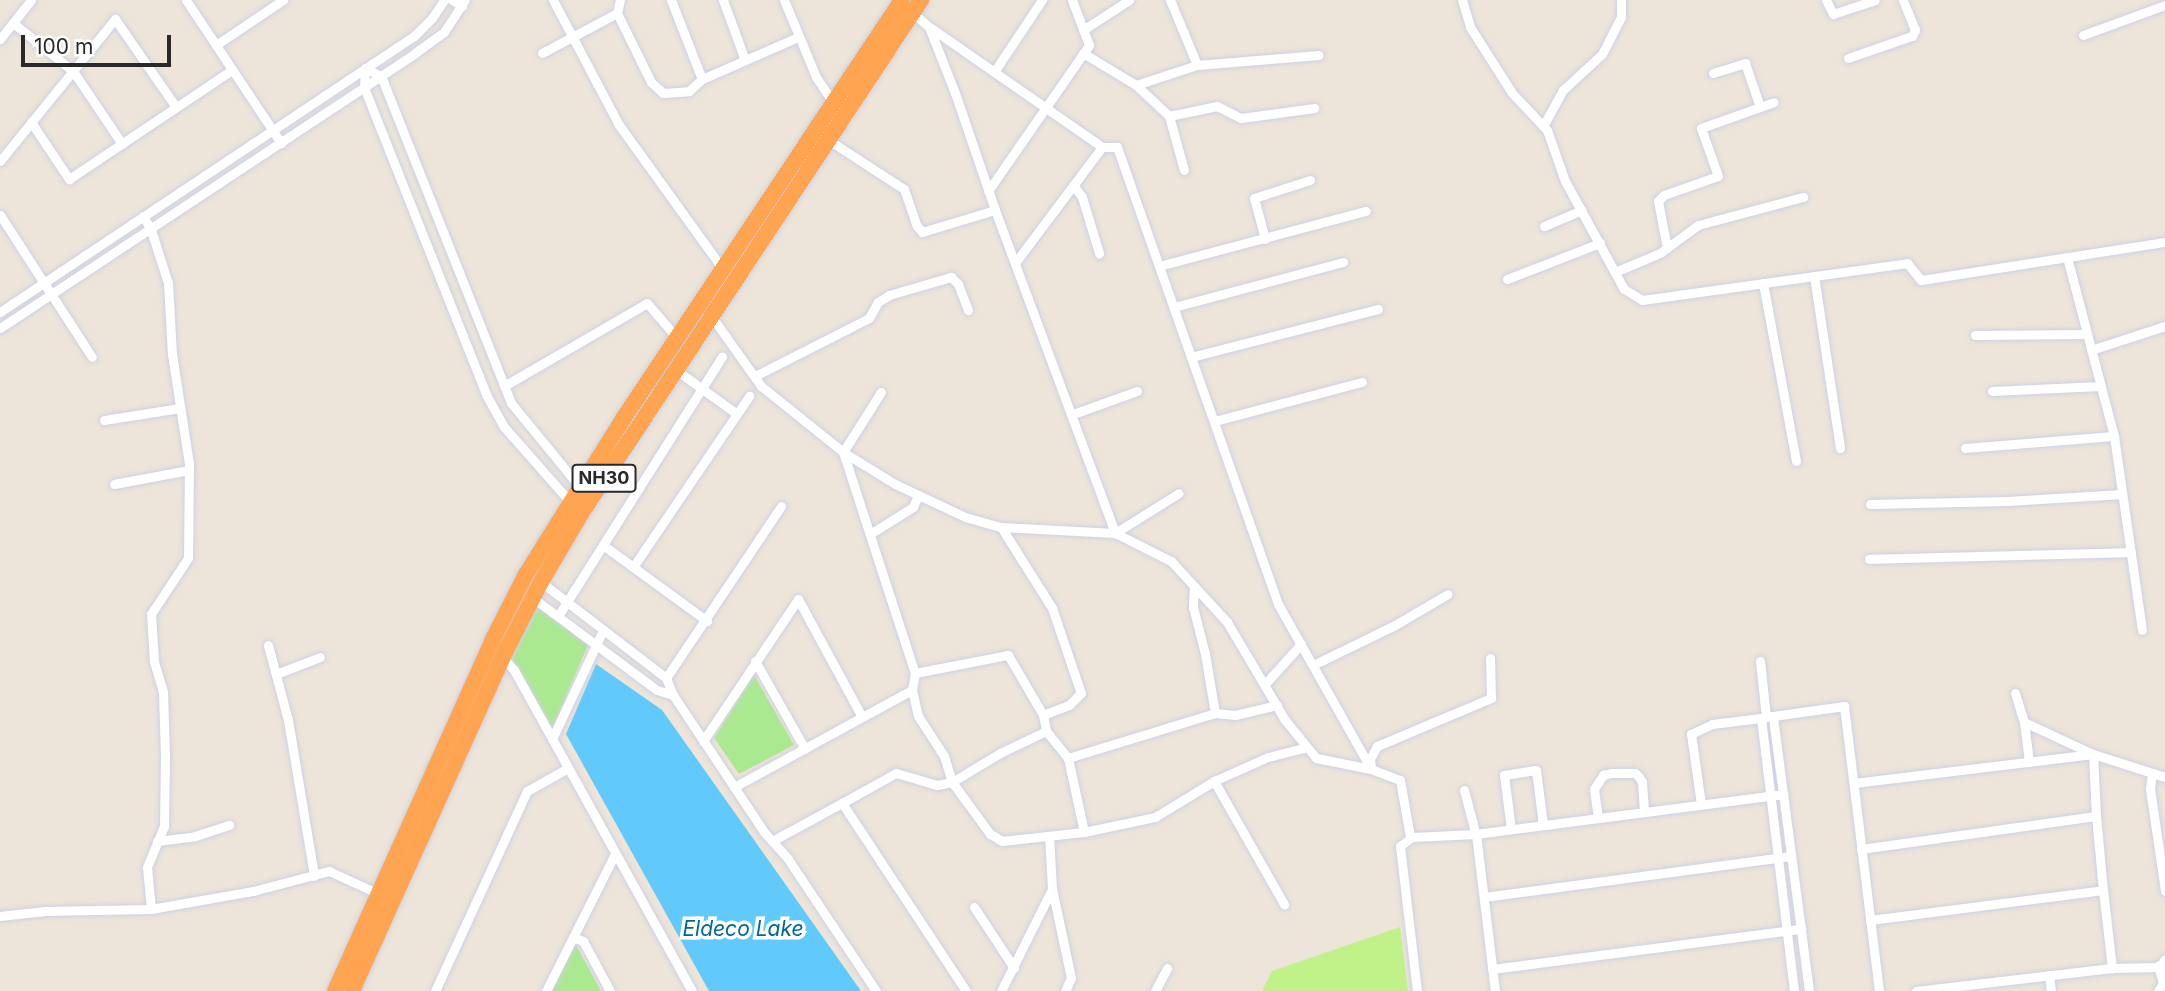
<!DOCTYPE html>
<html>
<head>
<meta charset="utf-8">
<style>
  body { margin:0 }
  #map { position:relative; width:2165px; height:991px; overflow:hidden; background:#ede5d9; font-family:Inter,sans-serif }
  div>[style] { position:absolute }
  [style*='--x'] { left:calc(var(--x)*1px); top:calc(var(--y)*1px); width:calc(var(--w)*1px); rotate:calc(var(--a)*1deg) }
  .green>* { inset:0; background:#aae990 }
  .pitch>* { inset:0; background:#c1f28a }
  .water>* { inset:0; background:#61cafa }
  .roads { filter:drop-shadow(0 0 2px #ced1e4) drop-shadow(0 0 2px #ced1e4) }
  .street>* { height:9px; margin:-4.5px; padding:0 4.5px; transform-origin:4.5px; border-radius:4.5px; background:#fff }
  .secondary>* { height:12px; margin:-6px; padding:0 6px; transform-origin:6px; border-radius:6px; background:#fff }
  .highway>* { height:16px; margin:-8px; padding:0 8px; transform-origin:8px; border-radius:8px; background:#ffa552 }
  span { translate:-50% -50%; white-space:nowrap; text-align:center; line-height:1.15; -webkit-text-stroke:7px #fff; paint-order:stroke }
  .shield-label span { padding:2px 5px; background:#fff; border:2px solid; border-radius:5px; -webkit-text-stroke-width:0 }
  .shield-label { font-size:18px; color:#292929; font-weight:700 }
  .water-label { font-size:21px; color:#0165a5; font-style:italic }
  .scale { position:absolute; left:21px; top:35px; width:150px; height:32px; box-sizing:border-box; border:4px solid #292929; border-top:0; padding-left:9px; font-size:21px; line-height:24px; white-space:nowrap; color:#292929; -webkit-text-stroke:5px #fff; paint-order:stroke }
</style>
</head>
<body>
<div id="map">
  <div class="green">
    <i style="clip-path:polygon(534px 604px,588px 645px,552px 729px,508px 656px)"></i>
    <i style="clip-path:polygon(754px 675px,794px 745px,739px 774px,714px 738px)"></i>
    <i style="clip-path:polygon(575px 943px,601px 991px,552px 991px)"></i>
  </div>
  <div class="pitch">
    <i style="clip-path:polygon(1400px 927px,1408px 991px,1262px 991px,1272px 971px)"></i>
  </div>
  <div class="water">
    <i style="clip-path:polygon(596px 664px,662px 710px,861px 991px,709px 991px,566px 734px)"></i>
  </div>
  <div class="roads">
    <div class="street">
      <i style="--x:186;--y:0;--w:172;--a:56.4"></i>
      <i style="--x:452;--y:0;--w:12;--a:31"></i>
      <i style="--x:553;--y:0;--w:141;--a:62.2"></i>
      <i style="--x:619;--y:125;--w:178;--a:54.2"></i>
      <i style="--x:671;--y:0;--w:85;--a:68.6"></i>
      <i style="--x:723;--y:0;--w:64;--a:69.9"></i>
      <i style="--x:784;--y:0;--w:83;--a:67.4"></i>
      <i style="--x:816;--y:77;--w:34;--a:56"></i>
      <i style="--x:1170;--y:0;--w:70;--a:67.4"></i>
      <i style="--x:1462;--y:0;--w:28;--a:73"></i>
      <i style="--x:1470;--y:27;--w:78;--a:57.5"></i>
      <i style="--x:1512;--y:93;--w:51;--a:46.6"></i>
      <i style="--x:1547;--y:130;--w:54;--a:70.6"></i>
      <i style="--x:1565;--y:181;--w:123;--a:61.4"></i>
      <i style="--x:1624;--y:289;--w:21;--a:31"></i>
      <i style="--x:1642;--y:300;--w:268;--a:-7.9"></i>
      <i style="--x:1907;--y:263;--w:22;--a:51"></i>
      <i style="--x:1921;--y:280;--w:247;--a:-8.9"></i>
      <i style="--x:1826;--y:0;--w:16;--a:63"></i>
      <i style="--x:1833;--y:14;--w:44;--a:-18.4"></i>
      <i style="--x:617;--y:13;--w:77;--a:63.8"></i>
      <i style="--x:651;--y:82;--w:16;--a:43"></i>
      <i style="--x:663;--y:93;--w:26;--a:-4"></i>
      <i style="--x:689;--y:91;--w:18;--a:-43"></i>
      <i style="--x:702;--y:79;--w:105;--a:-23.6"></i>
      <i style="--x:913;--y:13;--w:21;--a:41"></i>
      <i style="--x:929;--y:27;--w:71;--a:68.5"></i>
      <i style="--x:955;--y:93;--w:124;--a:71.1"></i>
      <i style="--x:995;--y:210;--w:345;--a:69.6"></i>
      <i style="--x:13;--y:23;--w:77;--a:38.7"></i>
      <i style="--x:73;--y:71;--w:88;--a:56.1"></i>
      <i style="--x:931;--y:28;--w:208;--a:34.8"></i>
      <i style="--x:1102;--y:147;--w:145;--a:126.9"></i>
      <i style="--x:1083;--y:30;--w:55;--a:-33.1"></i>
      <i style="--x:2083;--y:35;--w:87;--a:-20.1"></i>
      <i style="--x:0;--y:39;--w:50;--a:-51.5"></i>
      <i style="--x:216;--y:45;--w:81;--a:-33.9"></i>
      <i style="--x:542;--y:53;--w:85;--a:-28.1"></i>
      <i style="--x:617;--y:13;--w:13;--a:-77"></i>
      <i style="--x:1083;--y:53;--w:62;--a:31.1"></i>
      <i style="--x:1136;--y:85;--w:45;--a:43.2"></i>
      <i style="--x:1169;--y:116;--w:56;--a:74.5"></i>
      <i style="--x:1848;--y:58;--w:68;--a:-19"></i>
      <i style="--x:1912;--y:36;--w:7;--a:-63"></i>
      <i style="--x:1915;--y:30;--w:32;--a:-112"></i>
      <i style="--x:994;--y:72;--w:87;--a:-56.3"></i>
      <i style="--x:1713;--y:73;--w:34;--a:-17"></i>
      <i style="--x:1745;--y:63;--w:46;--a:71.2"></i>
      <i style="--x:1136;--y:85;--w:64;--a:-18.2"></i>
      <i style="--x:1197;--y:65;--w:122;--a:-4.7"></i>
      <i style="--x:1169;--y:116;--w:49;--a:-11.8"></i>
      <i style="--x:1217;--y:106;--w:27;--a:27"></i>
      <i style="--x:1241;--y:118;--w:74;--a:-7.8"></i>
      <i style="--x:31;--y:122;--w:69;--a:56.3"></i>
      <i style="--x:69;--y:179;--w:196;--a:-33.8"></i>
      <i style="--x:1543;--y:126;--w:41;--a:-60.9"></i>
      <i style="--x:1563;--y:90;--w:53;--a:-42.7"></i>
      <i style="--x:1602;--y:54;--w:42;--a:-62.8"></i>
      <i style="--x:1621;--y:17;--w:17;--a:-90"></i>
      <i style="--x:830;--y:141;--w:88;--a:33"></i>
      <i style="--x:904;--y:189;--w:39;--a:71"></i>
      <i style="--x:917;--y:226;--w:8;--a:50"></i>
      <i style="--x:922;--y:232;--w:76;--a:-16.8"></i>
      <i style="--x:1102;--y:147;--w:15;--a:0"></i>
      <i style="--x:1117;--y:147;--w:223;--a:70.6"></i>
      <i style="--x:1191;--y:357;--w:193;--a:-14.4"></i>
      <i style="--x:0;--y:161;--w:183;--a:-51"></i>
      <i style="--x:115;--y:19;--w:107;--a:55.3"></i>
      <i style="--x:1073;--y:185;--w:15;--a:53"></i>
      <i style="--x:1082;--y:197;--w:59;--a:73.1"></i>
      <i style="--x:988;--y:191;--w:178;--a:-55.3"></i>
      <i style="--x:1089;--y:45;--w:48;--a:-110.7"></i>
      <i style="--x:0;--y:215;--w:169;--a:57.1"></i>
      <i style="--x:143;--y:216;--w:16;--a:60"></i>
      <i style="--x:151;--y:230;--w:56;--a:72.2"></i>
      <i style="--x:168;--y:283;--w:71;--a:86.8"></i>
      <i style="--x:172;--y:354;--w:111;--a:81.2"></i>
      <i style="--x:189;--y:464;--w:94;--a:90.6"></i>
      <i style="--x:188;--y:558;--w:67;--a:123.5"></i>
      <i style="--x:151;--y:614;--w:48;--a:86.4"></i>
      <i style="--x:154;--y:662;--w:31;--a:73"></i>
      <i style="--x:163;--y:692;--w:63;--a:88.2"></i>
      <i style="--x:165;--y:755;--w:71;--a:90.8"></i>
      <i style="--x:164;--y:826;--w:44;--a:112.5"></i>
      <i style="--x:147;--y:867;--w:42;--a:84.6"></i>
      <i style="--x:1544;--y:226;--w:41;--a:-22.8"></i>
      <i style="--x:1265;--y:239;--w:42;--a:-105"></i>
      <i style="--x:1254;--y:198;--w:59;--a:-17.8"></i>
      <i style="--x:1667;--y:248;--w:48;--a:-100.8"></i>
      <i style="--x:1658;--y:201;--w:8;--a:-45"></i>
      <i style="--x:1664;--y:195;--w:57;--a:-19.4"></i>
      <i style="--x:1718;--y:176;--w:51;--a:-109.5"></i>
      <i style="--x:1701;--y:128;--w:77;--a:-19.6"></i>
      <i style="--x:2067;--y:257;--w:185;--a:75.3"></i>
      <i style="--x:2114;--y:436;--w:196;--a:81.8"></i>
      <i style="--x:1159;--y:266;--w:214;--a:-14.9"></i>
      <i style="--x:1615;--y:272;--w:49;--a:-22.9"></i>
      <i style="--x:1660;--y:253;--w:47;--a:-36.4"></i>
      <i style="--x:1698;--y:225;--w:109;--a:-14.9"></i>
      <i style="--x:1814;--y:276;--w:174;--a:81.4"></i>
      <i style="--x:1507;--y:279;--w:100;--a:-21.2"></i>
      <i style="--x:1763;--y:283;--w:181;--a:79.5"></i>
      <i style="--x:1174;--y:307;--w:175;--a:-14.9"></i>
      <i style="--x:0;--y:312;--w:498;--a:-33.7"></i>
      <i style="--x:414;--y:36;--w:25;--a:-45"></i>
      <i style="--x:432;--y:18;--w:22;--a:-56"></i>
      <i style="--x:712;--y:317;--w:85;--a:54.6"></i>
      <i style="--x:761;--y:386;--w:105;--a:38.8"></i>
      <i style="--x:843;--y:452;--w:61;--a:31.6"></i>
      <i style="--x:895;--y:484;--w:77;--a:25.2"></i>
      <i style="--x:965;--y:517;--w:37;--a:16"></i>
      <i style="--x:1001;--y:527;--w:114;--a:3"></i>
      <i style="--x:1115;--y:533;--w:63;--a:26.6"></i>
      <i style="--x:1171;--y:561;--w:83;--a:47.4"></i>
      <i style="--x:1227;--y:622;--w:114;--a:59.4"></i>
      <i style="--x:1285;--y:720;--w:49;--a:50.8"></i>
      <i style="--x:1316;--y:758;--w:56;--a:11.3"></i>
      <i style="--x:1371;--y:769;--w:31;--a:21"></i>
      <i style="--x:1400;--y:780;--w:58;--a:80"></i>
      <i style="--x:0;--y:328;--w:498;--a:-33.5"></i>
      <i style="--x:415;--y:53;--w:36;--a:-36"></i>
      <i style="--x:444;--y:32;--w:38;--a:-57"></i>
      <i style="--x:1975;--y:335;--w:112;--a:-0.5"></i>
      <i style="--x:2091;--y:350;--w:78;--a:-18"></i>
      <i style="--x:1191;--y:357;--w:262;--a:70.6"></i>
      <i style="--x:1278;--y:604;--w:189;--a:60.6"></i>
      <i style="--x:676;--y:370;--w:75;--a:35.8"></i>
      <i style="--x:755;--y:376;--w:128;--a:-27"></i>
      <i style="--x:869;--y:318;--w:18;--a:-61"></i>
      <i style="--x:878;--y:302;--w:13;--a:-32"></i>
      <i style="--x:889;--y:295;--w:65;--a:-16.2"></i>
      <i style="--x:951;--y:277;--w:10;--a:45"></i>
      <i style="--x:958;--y:284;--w:28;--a:69"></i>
      <i style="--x:504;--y:386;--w:165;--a:-30.1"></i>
      <i style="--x:647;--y:303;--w:46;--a:49.4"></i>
      <i style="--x:1992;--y:391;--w:108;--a:-2.7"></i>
      <i style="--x:881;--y:392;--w:71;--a:122.3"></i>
      <i style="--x:843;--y:452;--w:232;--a:72"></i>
      <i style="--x:915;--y:673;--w:95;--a:-11"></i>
      <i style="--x:1008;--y:655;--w:69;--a:59.7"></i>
      <i style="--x:1043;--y:715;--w:16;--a:79"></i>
      <i style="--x:1046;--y:731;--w:35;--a:51"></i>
      <i style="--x:1068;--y:758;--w:76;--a:77.8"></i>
      <i style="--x:1073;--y:414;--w:68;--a:-19.8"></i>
      <i style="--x:104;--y:420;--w:77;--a:-9"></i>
      <i style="--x:1215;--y:421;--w:152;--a:-14.9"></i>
      <i style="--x:1965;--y:448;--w:149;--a:-4.6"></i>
      <i style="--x:114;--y:484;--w:76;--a:-10.6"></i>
      <i style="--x:572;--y:504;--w:103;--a:-131.4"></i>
      <i style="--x:504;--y:427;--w:38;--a:-119"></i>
      <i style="--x:486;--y:394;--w:329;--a:-111.7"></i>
      <i style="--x:364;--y:88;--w:20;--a:-87"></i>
      <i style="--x:365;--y:68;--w:18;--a:27"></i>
      <i style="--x:381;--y:76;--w:352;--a:68.3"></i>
      <i style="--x:511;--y:403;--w:114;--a:50.7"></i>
      <i style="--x:1870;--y:504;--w:137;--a:-1.3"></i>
      <i style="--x:2007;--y:501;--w:115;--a:-3.5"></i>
      <i style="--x:1001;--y:527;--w:96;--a:57.8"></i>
      <i style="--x:1052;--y:608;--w:90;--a:71.2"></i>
      <i style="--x:1081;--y:693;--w:17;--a:135"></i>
      <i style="--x:1069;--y:705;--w:28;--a:159"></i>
      <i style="--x:1115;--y:533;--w:75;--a:-32"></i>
      <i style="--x:870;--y:534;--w:51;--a:-32.1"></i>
      <i style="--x:913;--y:507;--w:13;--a:-67"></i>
      <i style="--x:603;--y:545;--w:129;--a:36.2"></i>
      <i style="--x:1869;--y:559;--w:262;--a:-1.5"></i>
      <i style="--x:633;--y:567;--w:207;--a:-55.8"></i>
      <i style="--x:541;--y:582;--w:158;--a:37.5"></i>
      <i style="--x:666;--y:678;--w:18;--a:68"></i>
      <i style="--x:673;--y:695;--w:164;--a:56.4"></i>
      <i style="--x:764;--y:832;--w:36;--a:48"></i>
      <i style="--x:788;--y:859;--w:159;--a:56.3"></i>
      <i style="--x:1194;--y:586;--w:21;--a:93"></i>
      <i style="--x:1193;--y:607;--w:49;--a:75.7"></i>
      <i style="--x:1205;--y:654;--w:60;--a:80.4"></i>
      <i style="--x:533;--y:598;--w:154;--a:36.6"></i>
      <i style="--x:657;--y:690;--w:17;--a:17"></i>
      <i style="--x:558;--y:616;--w:307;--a:-57.7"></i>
      <i style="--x:268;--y:645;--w:78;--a:75.1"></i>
      <i style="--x:288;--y:720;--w:158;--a:80.5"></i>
      <i style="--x:503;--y:657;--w:17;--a:50"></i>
      <i style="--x:514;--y:670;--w:367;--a:61"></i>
      <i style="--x:755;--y:661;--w:101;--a:60.4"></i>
      <i style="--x:1760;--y:661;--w:56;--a:83.9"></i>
      <i style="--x:1313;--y:665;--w:91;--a:-26"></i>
      <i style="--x:1395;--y:625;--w:61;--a:-30.3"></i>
      <i style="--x:915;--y:673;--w:17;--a:100"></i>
      <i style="--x:912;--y:690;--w:27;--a:77"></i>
      <i style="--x:918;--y:716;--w:48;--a:57"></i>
      <i style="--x:944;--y:756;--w:27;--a:73"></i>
      <i style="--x:952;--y:782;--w:64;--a:53.8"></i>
      <i style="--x:990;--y:834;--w:14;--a:30"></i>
      <i style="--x:1002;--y:841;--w:82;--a:-6.3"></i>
      <i style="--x:1084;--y:832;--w:73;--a:-11.9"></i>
      <i style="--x:1155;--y:817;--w:69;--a:-31.4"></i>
      <i style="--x:1214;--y:781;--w:59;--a:-24"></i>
      <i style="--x:1268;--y:757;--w:40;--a:-14.4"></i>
      <i style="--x:276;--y:674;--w:47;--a:-21.1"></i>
      <i style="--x:666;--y:678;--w:207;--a:-56.2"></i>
      <i style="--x:1265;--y:684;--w:54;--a:-48"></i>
      <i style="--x:2015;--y:693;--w:30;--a:73"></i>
      <i style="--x:1773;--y:716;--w:12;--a:171"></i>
      <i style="--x:1761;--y:718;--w:275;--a:83.1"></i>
      <i style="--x:552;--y:739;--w:120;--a:-64.9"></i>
      <i style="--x:703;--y:741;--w:171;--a:-56.2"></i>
      <i style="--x:798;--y:599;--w:134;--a:61.5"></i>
      <i style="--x:1068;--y:758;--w:154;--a:-17"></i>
      <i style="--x:1215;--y:713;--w:20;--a:6"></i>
      <i style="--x:1235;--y:715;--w:43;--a:-13.4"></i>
      <i style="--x:2029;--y:762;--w:40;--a:-97.1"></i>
      <i style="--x:2024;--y:722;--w:76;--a:24.9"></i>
      <i style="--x:2093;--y:754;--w:76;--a:17.7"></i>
      <i style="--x:1371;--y:767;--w:8;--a:-97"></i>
      <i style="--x:1370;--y:759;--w:15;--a:-62"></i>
      <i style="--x:1377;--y:746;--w:124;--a:-22.8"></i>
      <i style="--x:1491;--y:698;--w:40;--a:-91.4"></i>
      <i style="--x:2152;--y:774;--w:15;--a:98"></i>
      <i style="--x:2150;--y:789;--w:103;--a:81.6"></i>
      <i style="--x:1214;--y:781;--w:142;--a:60.4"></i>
      <i style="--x:1854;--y:783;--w:241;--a:-6.9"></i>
      <i style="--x:2093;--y:754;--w:62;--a:87.2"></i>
      <i style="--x:734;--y:787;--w:203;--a:-28.6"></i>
      <i style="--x:1464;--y:790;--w:43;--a:75.3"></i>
      <i style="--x:1701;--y:804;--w:71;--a:-98.1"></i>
      <i style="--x:1691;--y:734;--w:23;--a:-25"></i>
      <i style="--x:1712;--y:724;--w:49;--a:-7"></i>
      <i style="--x:1598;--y:818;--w:29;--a:-98"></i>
      <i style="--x:1594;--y:789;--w:17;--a:-57"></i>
      <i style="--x:1603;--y:775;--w:9;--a:-13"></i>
      <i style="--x:1612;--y:773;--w:23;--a:0"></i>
      <i style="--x:1635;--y:773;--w:6;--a:45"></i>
      <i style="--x:1639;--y:777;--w:6;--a:59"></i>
      <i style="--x:1642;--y:782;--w:29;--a:86"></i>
      <i style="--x:1511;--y:829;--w:54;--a:-97.4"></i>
      <i style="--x:1504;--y:775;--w:32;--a:-9"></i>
      <i style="--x:1536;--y:770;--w:55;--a:82.7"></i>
      <i style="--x:157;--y:841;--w:38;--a:-7"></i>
      <i style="--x:195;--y:836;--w:36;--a:-18"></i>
      <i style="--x:772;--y:841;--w:80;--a:-28.5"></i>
      <i style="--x:1861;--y:849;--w:237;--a:-8"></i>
      <i style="--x:2096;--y:816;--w:74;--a:84.6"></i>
      <i style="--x:1052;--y:889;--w:91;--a:77.9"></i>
      <i style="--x:1071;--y:978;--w:14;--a:115"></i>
      <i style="--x:1484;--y:897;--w:310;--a:-7.6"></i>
      <i style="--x:974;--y:907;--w:73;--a:56.7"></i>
      <i style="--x:0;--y:916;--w:45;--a:-6.3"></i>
      <i style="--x:45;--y:911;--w:106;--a:-1.1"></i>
      <i style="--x:151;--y:909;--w:104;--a:-10"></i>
      <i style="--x:253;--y:891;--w:79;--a:-14.7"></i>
      <i style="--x:329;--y:871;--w:55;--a:24.7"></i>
      <i style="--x:1870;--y:920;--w:235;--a:-7.3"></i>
      <i style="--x:2103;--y:890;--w:79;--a:83.4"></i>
      <i style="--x:573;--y:937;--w:11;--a:22"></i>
      <i style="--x:583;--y:941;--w:57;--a:61.6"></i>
      <i style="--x:1492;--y:969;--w:312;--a:-7.4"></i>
      <i style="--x:2049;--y:975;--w:16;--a:83"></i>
      <i style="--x:435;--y:991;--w:220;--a:-65.3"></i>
      <i style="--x:527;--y:791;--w:47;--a:-29.3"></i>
      <i style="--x:546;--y:991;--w:153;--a:-63.3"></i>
      <i style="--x:966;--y:991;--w:225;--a:-123.4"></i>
      <i style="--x:842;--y:803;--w:62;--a:-29.1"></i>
      <i style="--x:896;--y:773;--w:43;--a:16.3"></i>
      <i style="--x:937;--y:785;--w:15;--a:-11"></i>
      <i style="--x:952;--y:782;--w:56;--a:-31.1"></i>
      <i style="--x:1000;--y:753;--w:51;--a:-25.6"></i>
      <i style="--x:1001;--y:991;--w:114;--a:-63.4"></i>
      <i style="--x:1052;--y:889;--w:53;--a:-93.2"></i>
      <i style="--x:1155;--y:991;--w:26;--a:-62"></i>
      <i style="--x:1417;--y:991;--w:146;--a:-96.7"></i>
      <i style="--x:1400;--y:846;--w:15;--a:-37"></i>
      <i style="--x:1412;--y:837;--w:64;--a:-2.7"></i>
      <i style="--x:1495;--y:991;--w:158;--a:-96.9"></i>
      <i style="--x:1476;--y:834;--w:310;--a:-7.4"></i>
      <i style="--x:1809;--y:991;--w:277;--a:-97.5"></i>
      <i style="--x:1773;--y:716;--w:72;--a:-8"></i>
      <i style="--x:1844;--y:706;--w:287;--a:83"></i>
      <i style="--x:1916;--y:991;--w:197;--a:-6.7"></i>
      <i style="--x:2112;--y:968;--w:48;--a:-1.2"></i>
      <i style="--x:2160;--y:967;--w:9;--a:-58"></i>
      <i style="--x:2158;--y:991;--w:12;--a:-59"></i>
    </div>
    <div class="secondary">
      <i style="--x:2160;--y:967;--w:16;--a:72"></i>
    </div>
    <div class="highway">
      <i style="--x:335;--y:991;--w:384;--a:-65.8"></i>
      <i style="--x:492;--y:641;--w:73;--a:-63.1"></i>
      <i style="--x:525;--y:576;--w:185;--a:-58"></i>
      <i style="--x:623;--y:419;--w:503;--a:-56.34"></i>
      <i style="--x:352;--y:991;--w:374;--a:-65.7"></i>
      <i style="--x:506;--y:650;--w:76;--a:-62.8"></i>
      <i style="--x:541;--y:582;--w:81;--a:-59.6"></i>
      <i style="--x:582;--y:512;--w:614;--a:-56.49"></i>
    </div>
  </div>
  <div class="shield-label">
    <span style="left:604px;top:478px">NH30</span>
  </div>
  <div class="water-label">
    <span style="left:743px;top:929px">Eldeco Lake</span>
  </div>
  <div class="scale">100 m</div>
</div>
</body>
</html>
